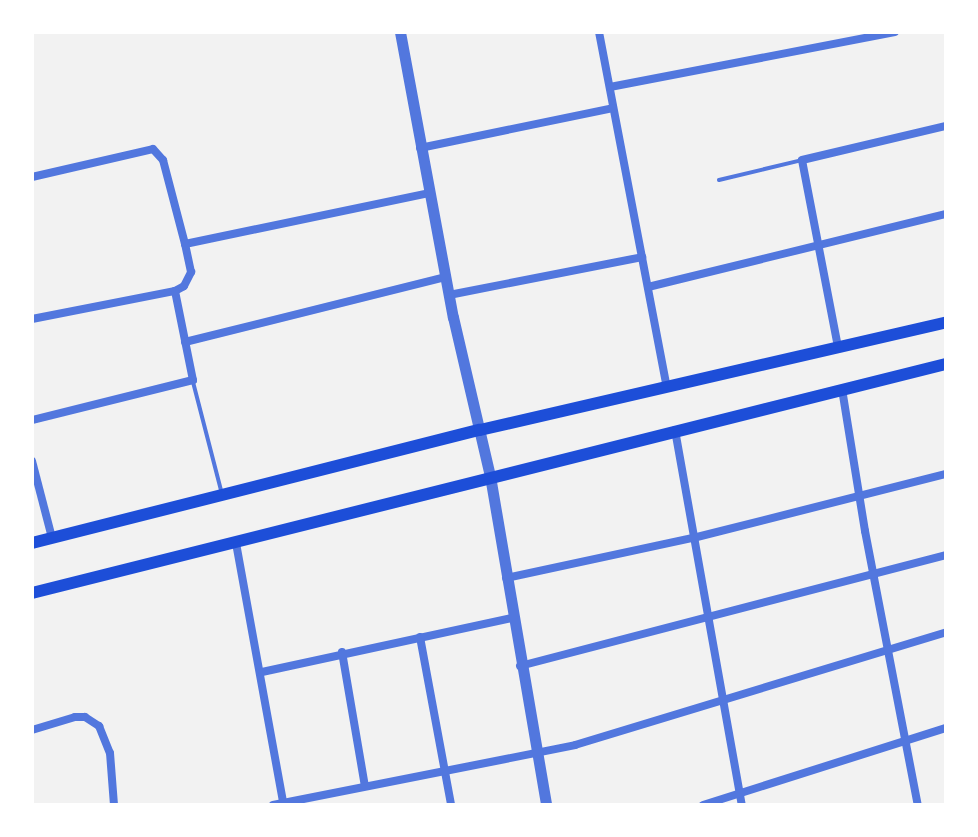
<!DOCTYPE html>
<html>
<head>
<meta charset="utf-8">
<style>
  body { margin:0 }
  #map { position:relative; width:978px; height:837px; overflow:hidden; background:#f2f2f2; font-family:"Nunito Sans",sans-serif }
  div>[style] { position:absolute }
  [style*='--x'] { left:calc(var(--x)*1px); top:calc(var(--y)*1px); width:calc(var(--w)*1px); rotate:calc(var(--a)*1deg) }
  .service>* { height:4px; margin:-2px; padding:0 2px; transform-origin:2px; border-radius:2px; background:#5277de }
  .minor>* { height:8px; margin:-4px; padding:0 4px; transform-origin:4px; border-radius:4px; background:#5277de }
  .tertiary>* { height:11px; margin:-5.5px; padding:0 5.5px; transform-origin:5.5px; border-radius:5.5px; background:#5277de }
  .secondary>* { height:12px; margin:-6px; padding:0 6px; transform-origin:6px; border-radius:6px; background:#1d4ed8 }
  span { translate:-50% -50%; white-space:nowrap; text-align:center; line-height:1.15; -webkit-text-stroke:8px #fff; paint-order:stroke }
  .frame { position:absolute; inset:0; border:34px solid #fff; pointer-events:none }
</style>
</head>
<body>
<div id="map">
  <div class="service">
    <i style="--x:719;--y:180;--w:85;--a:-13.5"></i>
    <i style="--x:193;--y:382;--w:116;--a:75.5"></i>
  </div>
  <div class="minor">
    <i style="--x:599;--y:32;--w:361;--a:79.2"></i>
    <i style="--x:610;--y:87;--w:290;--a:-10.9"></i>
    <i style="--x:420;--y:148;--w:197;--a:-11.7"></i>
    <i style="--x:32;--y:177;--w:124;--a:-13"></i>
    <i style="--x:153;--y:149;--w:15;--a:48"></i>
    <i style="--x:163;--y:160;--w:87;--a:75.3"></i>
    <i style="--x:185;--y:244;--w:249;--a:-11.8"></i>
    <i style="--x:648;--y:287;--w:307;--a:-13.8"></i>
    <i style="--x:175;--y:291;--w:10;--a:-29"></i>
    <i style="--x:184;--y:286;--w:16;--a:-63"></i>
    <i style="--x:191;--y:272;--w:29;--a:-102"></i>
    <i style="--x:449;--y:295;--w:197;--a:-11.1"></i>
    <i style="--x:32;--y:319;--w:146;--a:-11.1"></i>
    <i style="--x:175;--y:291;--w:91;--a:78.6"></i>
    <i style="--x:193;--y:380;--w:166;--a:166"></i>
    <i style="--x:185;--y:342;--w:268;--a:-14"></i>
    <i style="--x:838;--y:347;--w:190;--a:-100.9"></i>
    <i style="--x:802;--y:160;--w:148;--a:-13.3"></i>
    <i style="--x:842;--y:389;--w:144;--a:80.8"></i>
    <i style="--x:865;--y:531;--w:279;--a:79.1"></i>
    <i style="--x:675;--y:430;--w:381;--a:79.9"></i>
    <i style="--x:32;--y:461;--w:80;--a:75.4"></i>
    <i style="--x:236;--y:543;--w:263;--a:79.7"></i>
    <i style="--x:506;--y:578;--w:191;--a:-12.1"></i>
    <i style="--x:693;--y:538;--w:261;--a:-14.2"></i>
    <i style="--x:420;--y:637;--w:171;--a:79.5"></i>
    <i style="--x:342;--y:652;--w:136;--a:80.3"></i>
    <i style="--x:520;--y:666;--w:440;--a:-14.6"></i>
    <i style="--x:262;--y:672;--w:256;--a:-12.2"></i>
    <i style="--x:32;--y:730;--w:45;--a:-16.8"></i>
    <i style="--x:75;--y:717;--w:10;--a:0"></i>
    <i style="--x:85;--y:717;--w:17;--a:33"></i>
    <i style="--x:99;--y:726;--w:29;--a:68"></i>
    <i style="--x:110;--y:753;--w:52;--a:85.6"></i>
    <i style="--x:273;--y:805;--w:308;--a:-11.2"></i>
    <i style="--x:575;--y:745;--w:388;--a:-16.9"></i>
    <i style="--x:703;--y:805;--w:255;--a:-17.6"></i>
  </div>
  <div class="tertiary">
    <i style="--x:400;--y:32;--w:290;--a:79.5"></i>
    <i style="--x:453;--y:317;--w:163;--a:76.9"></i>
    <i style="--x:490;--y:476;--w:334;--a:80.3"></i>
  </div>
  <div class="secondary">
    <i style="--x:32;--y:543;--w:462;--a:-14.2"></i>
    <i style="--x:480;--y:430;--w:478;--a:-13"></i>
    <i style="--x:32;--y:593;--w:942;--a:-14.07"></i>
  </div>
  <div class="frame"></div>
</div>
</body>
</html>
